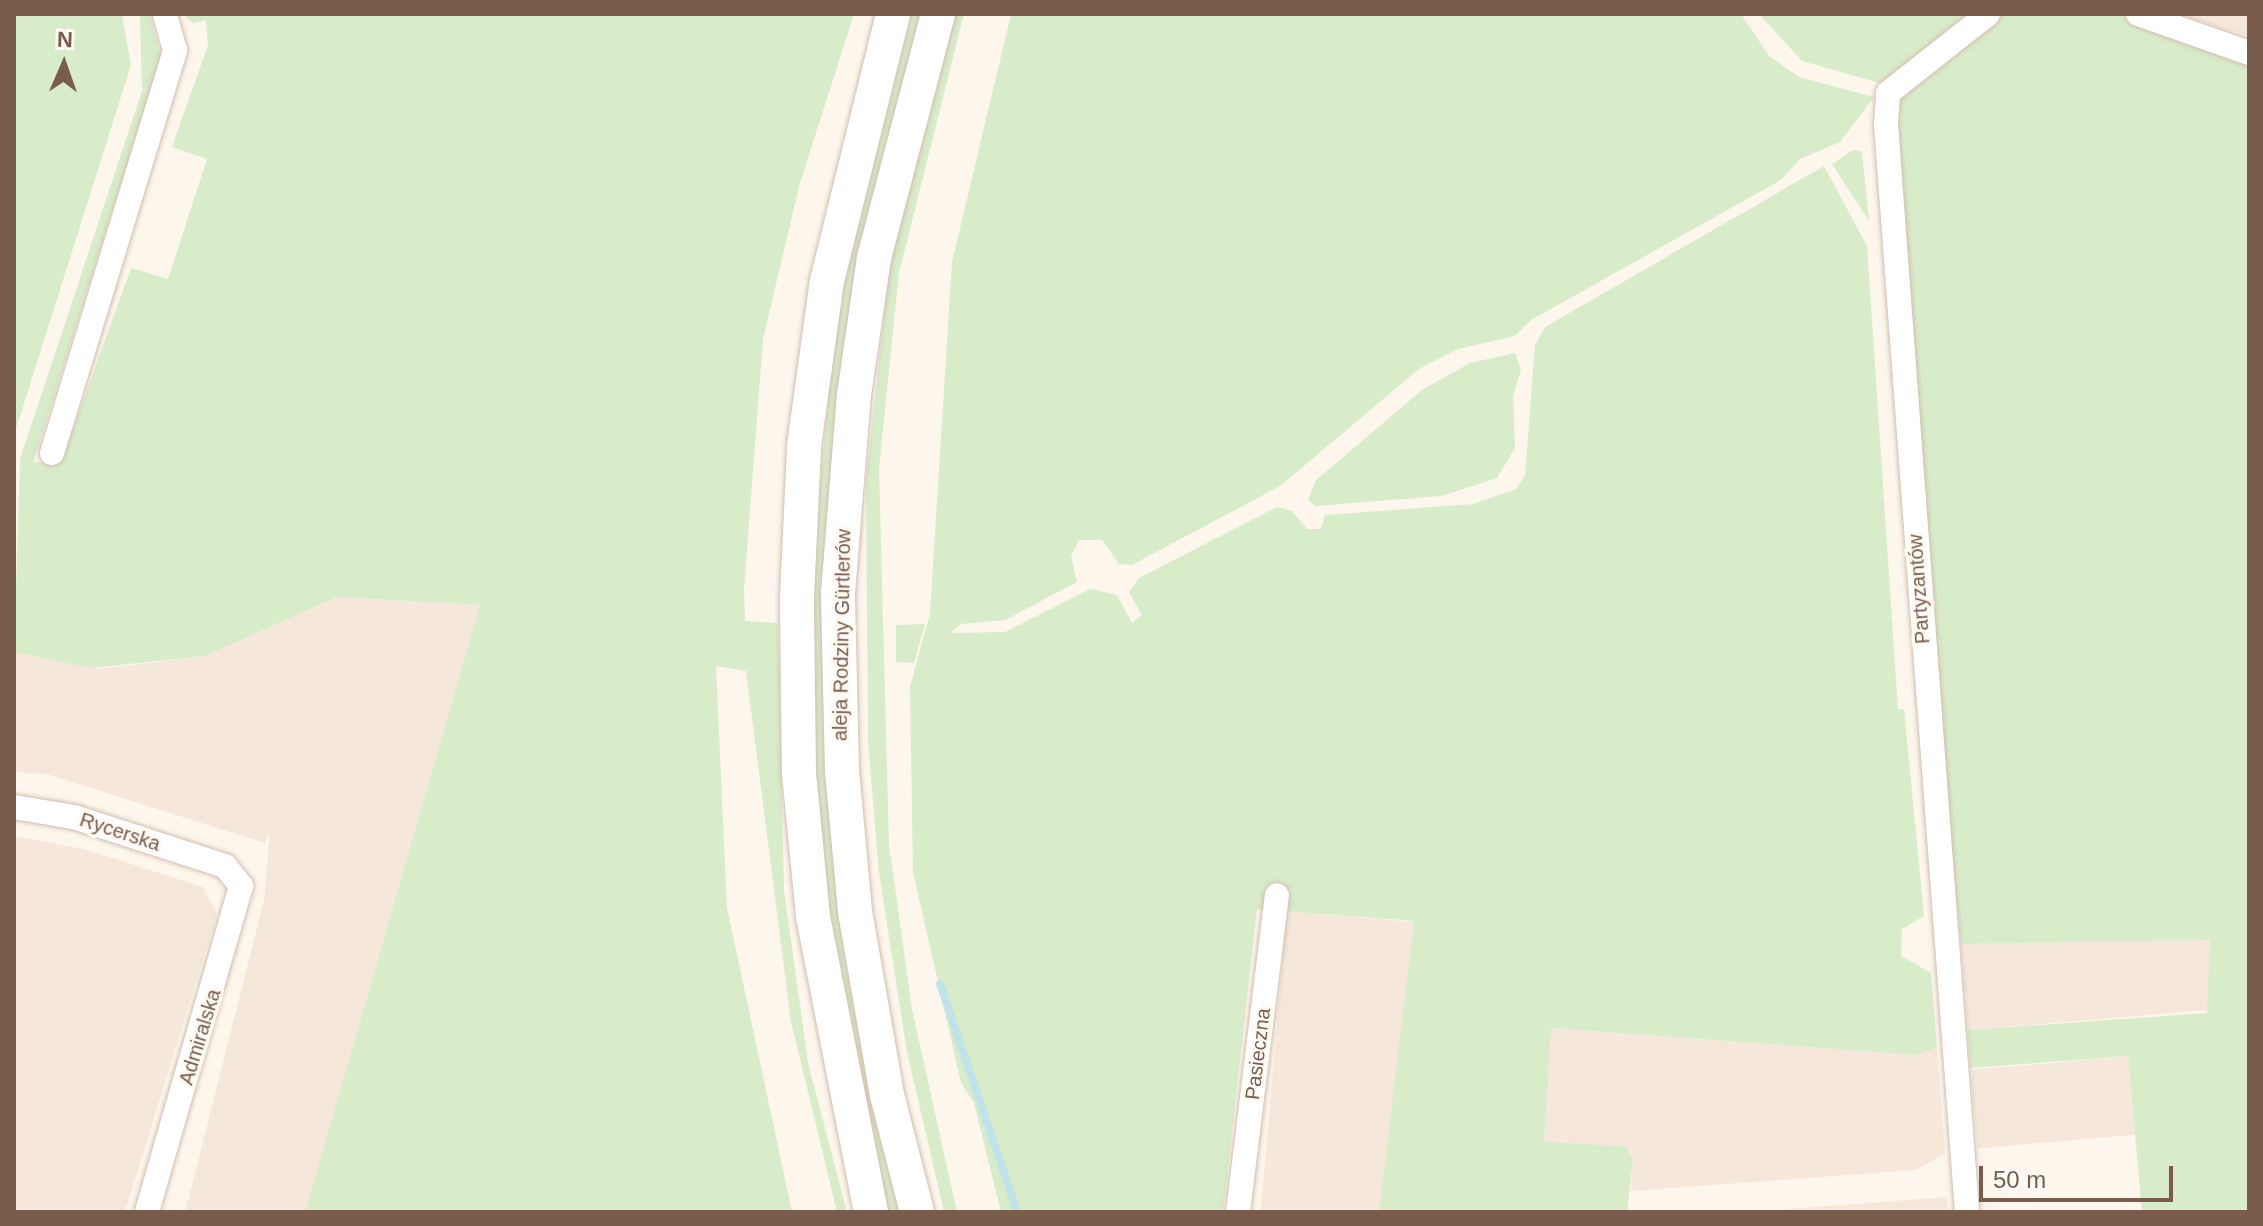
<!DOCTYPE html>
<html>
<head>
<meta charset="utf-8">
<style>
  body { margin:0 }
  #map { position:relative; width:2263px; height:1226px; overflow:hidden; background:#fdf6ec; font-family:Arial,sans-serif }
  div>[style] { position:absolute }
  [style*='--x'] { left:calc(var(--x)*1px); top:calc(var(--y)*1px); width:calc(var(--w)*1px); rotate:calc(var(--a)*1deg) }
  .residential>* { inset:0; background:#f5e8da; transform-origin:0 0 }
  .green>* { inset:0; background:#d8ecc9 }
  .stream>* { height:8px; margin:-4px; padding:0 4px; transform-origin:4px; border-radius:4px; background:#bfe3e8 }
  .roads { filter:drop-shadow(0 0 2px #d1beb0) drop-shadow(0 0 2px #d1beb0) }
  .street>* { height:24px; margin:-12px; padding:0 12px; transform-origin:12px; border-radius:12px; background:#fff }
  .secondary>* { height:34px; margin:-17px; padding:0 17px; transform-origin:17px; border-radius:17px; background:#fff }
  span { translate:-50% -50%; white-space:nowrap; text-align:center; line-height:1.15; -webkit-text-stroke:7px #fffaf3; paint-order:stroke }
  .street-label { font-size:20px; color:#7a5c4d }
  .frame { position:absolute; inset:0; border:16px solid #7a5c4d; pointer-events:none }
  .north { position:absolute; left:24px; top:24px; width:80px; height:80px; -webkit-text-stroke:6px #fffaf3; paint-order:stroke; rotate:2deg; font-size:22px; font-weight:700; line-height:32px; text-align:center; color:#7a5c4d }
  .north::after { content:''; display:block; margin:auto; width:28px; height:36px; background:#7a5c4d; clip-path:polygon(50% 0,100% 100%,50% 72%,0 100%) }
  .scale { position:absolute; left:1979px; top:1166px; width:194px; height:36px; box-sizing:border-box; border:4px solid #7a5c4d; border-top:0; padding-left:10px; font-size:24px; line-height:28px; white-space:nowrap; color:#7a5c4d; -webkit-text-stroke:6px #fffaf3; paint-order:stroke }
</style>
</head>
<body>
<div id="map">
  <div class="residential">
    <i style="clip-path:polygon(2177px 14px,2249px 14px,2249px 36px,2186px 17px)"></i>
    <i style="clip-path:polygon(337px 597px,480px 605px,305px 1212px,185px 1212px,264px 900px,270px 830px,265px 843px,47px 774px,14px 772px,14px 652px,99px 669px,205px 656px)"></i>
    <i style="clip-path:polygon(14px 836px,84px 849px,203px 887px,217px 914px,125px 1212px,14px 1212px)"></i>
    <i style="left:1287px;top:911px;width:127px;height:303px;rotate:5deg"></i>
    <i style="clip-path:polygon(2210px 939px,2209px 1010px,1968px 1030px,1961px 944px)"></i>
    <i style="clip-path:polygon(1550px 1028px,1917px 1055px,1937px 1047px,1945px 1153px,1916px 1170px,1631px 1191px,1633px 1161px,1544px 1143px)"></i>
    <i style="left:2128px;top:1056px;width:79px;height:158px;rotate:85deg"></i>
    <i style="clip-path:polygon(1947px 1197px,1948px 1212px,1749px 1212px)"></i>
  </div>
  <div class="green">
    <i style="clip-path:polygon(14px 14px,122px 14px,131px 65px,16px 429px)"></i>
    <i style="clip-path:polygon(140px 14px,150px 16px,161px 56px,33px 463px,63px 457px,131px 268px,168px 279px,207px 159px,172px 147px,208px 45px,206px 20px,193px 23px,182px 14px,854px 14px,800px 183px,763px 339px,744px 589px,745px 621px,778px 623px,784px 890px,808px 1063px,847px 1212px,837px 1212px,791px 1022px,746px 671px,716px 666px,727px 908px,792px 1212px,305px 1212px,480px 605px,337px 597px,205px 656px,91px 668px,14px 652px,20px 459px,142px 91px)"></i>
    <i style="clip-path:polygon(906px 14px,921px 14px,865px 234px,827px 540px,900px 1212px,885px 1212px,835px 972px,814px 765px,811px 576px,837px 310px)"></i>
    <i style="clip-path:polygon(951px 14px,964px 14px,899px 273px,879px 468px,889px 845px,912px 1009px,957px 1212px,944px 1212px,907px 1052px,879px 873px,868px 740px,866px 480px,892px 243px)"></i>
    <i style="clip-path:polygon(1011px 14px,1741px 14px,1769px 56px,1799px 77px,1874px 97px,1840px 142px,1800px 159px,1781px 180px,1531px 320px,1515px 336px,1458px 349px,1419px 369px,1280px 486px,1132px 565px,1119px 564px,1102px 540px,1079px 540px,1071px 556px,1077px 582px,1005px 620px,961px 624px,950px 633px,1005px 632px,1090px 589px,1117px 595px,1132px 623px,1142px 615px,1129px 592px,1139px 578px,1277px 507px,1292px 511px,1307px 529px,1321px 529px,1325px 515px,1473px 504px,1516px 489px,1525px 476px,1535px 345px,1545px 327px,1824px 166px,1867px 246px,1898px 709px,1904px 709px,1924px 916px,1902px 929px,1901px 956px,1931px 973px,1937px 1047px,1917px 1055px,1551px 1028px,1544px 1142px,1626px 1146px,1633px 1161px,1627px 1212px,1379px 1212px,1414px 921px,1257px 909px,1223px 1212px,1001px 1212px,974px 1103px,961px 1083px,913px 872px,910px 687px,930px 613px,952px 262px)"></i>
    <i style="clip-path:polygon(1759px 14px,1971px 14px,1883px 84px,1802px 61px)"></i>
    <i style="clip-path:polygon(1988px 14px,2132px 14px,2249px 52px,2249px 1212px,2142px 1212px,2128px 1056px,1970px 1068px,1968px 1030px,2207px 1013px,2210px 940px,1961px 944px,1904px 376px,1888px 93px)"></i>
    <i style="clip-path:polygon(1853px 150px,1862px 152px,1869px 221px,1832px 164px)"></i>
    <i style="clip-path:polygon(1515px 353px,1521px 370px,1513px 396px,1515px 448px,1497px 478px,1442px 496px,1315px 506px,1308px 500px,1316px 480px,1422px 390px,1470px 363px)"></i>
    <i style="clip-path:polygon(925px 624px,914px 663px,896px 662px,896px 625px)"></i>
  </div>
  <div class="stream">
    <i style="--x:940;--y:984;--w:241;--a:71.3"></i>
  </div>
  <div class="roads">
    <div class="street">
      <i style="--x:2138;--y:14;--w:118;--a:19.4"></i>
      <i style="--x:52;--y:453;--w:421;--a:-73"></i>
      <i style="--x:175;--y:50;--w:37;--a:-106"></i>
      <i style="--x:14;--y:807;--w:61;--a:9.5"></i>
      <i style="--x:74;--y:817;--w:159;--a:18"></i>
      <i style="--x:225;--y:866;--w:26;--a:51"></i>
      <i style="--x:241;--y:886;--w:339;--a:106.1"></i>
      <i style="--x:1238;--y:1212;--w:319;--a:-83"></i>
      <i style="--x:1967;--y:1212;--w:1091;--a:-94.26"></i>
      <i style="--x:1886;--y:124;--w:31;--a:-86"></i>
      <i style="--x:1888;--y:93;--w:127;--a:-38.3"></i>
    </div>
    <div class="secondary">
      <i style="--x:871;--y:1212;--w:302;--a:-101.1"></i>
      <i style="--x:813;--y:916;--w:144;--a:-95.6"></i>
      <i style="--x:799;--y:773;--w:176;--a:-90.7"></i>
      <i style="--x:797;--y:597;--w:151;--a:-87.3"></i>
      <i style="--x:804;--y:446;--w:167;--a:-82.1"></i>
      <i style="--x:827;--y:281;--w:275;--a:-76.1"></i>
      <i style="--x:917;--y:1212;--w:121;--a:-104.4"></i>
      <i style="--x:887;--y:1095;--w:187;--a:-99.9"></i>
      <i style="--x:855;--y:911;--w:140;--a:-95.3"></i>
      <i style="--x:842;--y:772;--w:179;--a:-91.3"></i>
      <i style="--x:838;--y:593;--w:199;--a:-85.4"></i>
      <i style="--x:854;--y:395;--w:138;--a:-81.7"></i>
      <i style="--x:874;--y:258;--w:252;--a:-75.3"></i>
    </div>
  </div>
  <div class="street-label">
    <span style="left:1919px;top:589px;rotate:-94deg">Partyzantów</span>
    <span style="left:842px;top:635px;rotate:-89deg">aleja Rodziny Gürtlerów</span>
    <span style="left:120px;top:832px;rotate:18deg">Rycerska</span>
    <span style="left:200px;top:1037px;rotate:-73deg">Admiralska</span>
    <span style="left:1258px;top:1054px;rotate:-83deg">Pasieczna</span>
  </div>
  <div class="frame"></div>
  <div class="north">N</div>
  <div class="scale">50 m</div>
</div>
</body>
</html>
